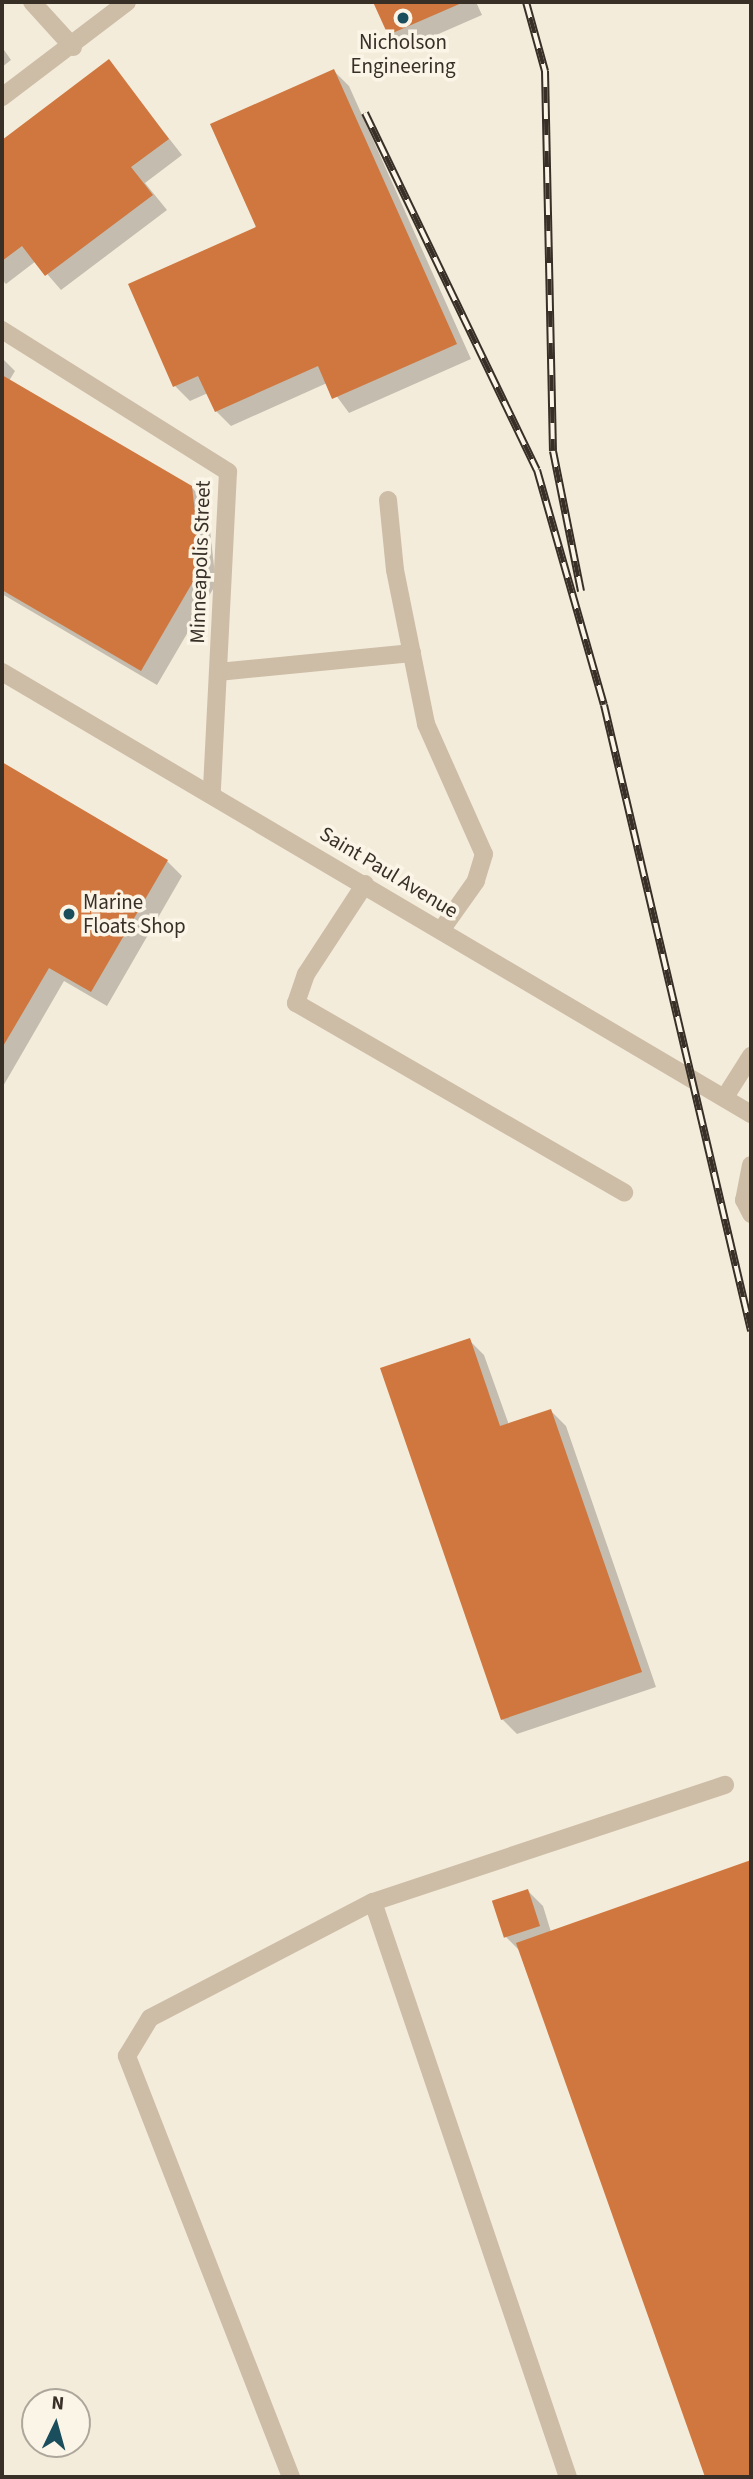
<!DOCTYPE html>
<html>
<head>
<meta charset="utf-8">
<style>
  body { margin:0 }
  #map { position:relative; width:753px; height:2479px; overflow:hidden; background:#f4ecdb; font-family:"Source Sans 3",sans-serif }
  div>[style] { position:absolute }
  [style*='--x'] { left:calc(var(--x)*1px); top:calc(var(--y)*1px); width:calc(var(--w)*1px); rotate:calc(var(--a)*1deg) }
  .shadow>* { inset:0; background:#0003 }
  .building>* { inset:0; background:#cf773e; transform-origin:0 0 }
  .service>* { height:18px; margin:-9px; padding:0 9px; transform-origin:9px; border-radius:9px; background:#cdbda6 }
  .minor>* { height:18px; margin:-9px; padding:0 9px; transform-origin:9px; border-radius:9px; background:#cdbda6 }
  .tertiary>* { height:18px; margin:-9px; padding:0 9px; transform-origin:9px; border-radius:9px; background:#cdbda6 }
  .rail>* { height:8px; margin-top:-4px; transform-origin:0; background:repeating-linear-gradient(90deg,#fbf5e8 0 16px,#382f27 0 32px); box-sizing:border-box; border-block:2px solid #382f27 }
  .dots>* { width:19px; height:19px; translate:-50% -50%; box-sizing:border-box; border:4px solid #fbf5e8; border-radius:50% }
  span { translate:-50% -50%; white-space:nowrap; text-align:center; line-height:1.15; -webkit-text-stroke:7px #fbf5e8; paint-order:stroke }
  .poi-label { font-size:21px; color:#382f27 }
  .left { translate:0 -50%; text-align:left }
  .street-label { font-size:21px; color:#382f27 }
  .frame { position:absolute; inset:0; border:4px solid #382f27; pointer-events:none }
  .north { position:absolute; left:21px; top:2388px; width:70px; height:70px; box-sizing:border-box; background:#fbf5e8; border:2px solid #ada69b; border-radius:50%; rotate:5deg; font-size:19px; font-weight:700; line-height:28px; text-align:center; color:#382f27 }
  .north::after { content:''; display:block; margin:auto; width:24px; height:32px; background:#1a4e5d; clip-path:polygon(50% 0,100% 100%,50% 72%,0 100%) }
</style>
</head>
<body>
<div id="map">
  <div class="shadow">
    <i style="clip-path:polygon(375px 2px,476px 2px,482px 15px,404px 49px,389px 34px)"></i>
    <i style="clip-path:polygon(2px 47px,11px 60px,2px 67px)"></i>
    <i style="clip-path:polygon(109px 62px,182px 155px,145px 183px,167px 210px,61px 290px,36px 261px,6px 284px,2px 280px,2px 142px)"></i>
    <i style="clip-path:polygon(334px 71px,349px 86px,471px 359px,349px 413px,327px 383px,231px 426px,216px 411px,208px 393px,190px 401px,175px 386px)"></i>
    <i style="clip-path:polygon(2px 358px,15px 371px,9px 381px,191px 487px,207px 503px,216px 584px,157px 685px,2px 594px)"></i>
    <i style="clip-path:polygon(2px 764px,167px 861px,182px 876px,107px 1006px,64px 981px,2px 1088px)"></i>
    <i style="clip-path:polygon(469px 1340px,484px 1355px,509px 1425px,551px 1411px,566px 1426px,656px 1687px,517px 1734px,502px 1719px)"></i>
    <i style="clip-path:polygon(751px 1862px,751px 2477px,707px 2477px,522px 1953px,506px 1937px,528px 1891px,543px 1906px,551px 1932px)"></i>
  </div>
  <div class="building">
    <i style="clip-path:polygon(373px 2px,464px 2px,388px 35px)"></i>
    <i style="clip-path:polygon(109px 59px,169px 139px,131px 167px,153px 195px,45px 276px,22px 246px,2px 261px,2px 140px)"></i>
    <i style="clip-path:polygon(334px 69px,457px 344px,332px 399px,318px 366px,215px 412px,198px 376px,173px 387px,128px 284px,256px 227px,210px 124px)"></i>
    <i style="clip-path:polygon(2px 375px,192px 486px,201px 568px,141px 671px,2px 590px)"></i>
    <i style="clip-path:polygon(2px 762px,168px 860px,91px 992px,49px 968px,2px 1048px)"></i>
    <i style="clip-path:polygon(470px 1338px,500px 1426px,551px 1409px,642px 1672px,501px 1720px,380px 1368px)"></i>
    <i style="clip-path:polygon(751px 1860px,751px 2477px,705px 2477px,516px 1943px)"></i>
    <i style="left:528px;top:1889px;width:39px;height:38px;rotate:72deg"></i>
  </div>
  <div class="service">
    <i style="--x:32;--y:2;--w:61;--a:47.7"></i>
    <i style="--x:388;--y:500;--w:70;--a:84.3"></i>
    <i style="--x:395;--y:570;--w:157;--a:78.6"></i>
    <i style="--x:426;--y:724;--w:142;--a:66"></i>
    <i style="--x:484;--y:854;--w:28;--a:107"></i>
    <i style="--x:476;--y:881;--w:59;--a:125.3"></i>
    <i style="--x:218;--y:672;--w:195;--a:-5.6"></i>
    <i style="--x:365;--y:884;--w:108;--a:123.2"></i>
    <i style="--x:306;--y:974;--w:31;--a:109"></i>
    <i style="--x:296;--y:1003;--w:379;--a:30"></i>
    <i style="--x:725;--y:1097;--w:49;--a:-57.6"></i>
    <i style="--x:751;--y:1165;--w:36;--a:101"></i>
    <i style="--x:744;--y:1200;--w:16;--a:63"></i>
    <i style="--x:373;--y:1902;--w:607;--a:71.27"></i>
    <i style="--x:291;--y:2477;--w:452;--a:-111.3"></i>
    <i style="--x:127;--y:2056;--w:44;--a:-58.8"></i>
    <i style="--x:150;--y:2018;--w:251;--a:-27.5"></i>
    <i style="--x:373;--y:1902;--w:371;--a:-18.4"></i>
  </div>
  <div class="minor">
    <i style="--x:2;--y:97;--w:157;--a:-37.2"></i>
    <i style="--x:2;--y:330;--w:267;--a:32.1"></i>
    <i style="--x:228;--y:472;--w:321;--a:92.9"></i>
  </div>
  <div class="tertiary">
    <i style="--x:2;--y:672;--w:870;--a:30.55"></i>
  </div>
  <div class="rail">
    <i style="--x:526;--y:2;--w:72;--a:74.6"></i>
    <i style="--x:545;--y:71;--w:380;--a:88.8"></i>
    <i style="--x:553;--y:451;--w:143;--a:78.7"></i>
    <i style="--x:365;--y:113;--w:396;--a:64.3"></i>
    <i style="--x:537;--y:470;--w:244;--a:74.1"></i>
    <i style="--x:604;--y:705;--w:643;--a:76.78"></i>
  </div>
  <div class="dots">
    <i style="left:403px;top:18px;background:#1a4e5d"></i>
    <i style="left:69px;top:914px;background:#1a4e5d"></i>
  </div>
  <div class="poi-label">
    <span style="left:403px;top:54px">Nicholson<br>Engineering</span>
    <span class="left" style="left:83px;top:914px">Marine<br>Floats Shop</span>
  </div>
  <div class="street-label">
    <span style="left:200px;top:562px;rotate:-88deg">Minneapolis Street</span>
    <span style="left:389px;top:872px;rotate:31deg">Saint Paul Avenue</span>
  </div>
  <div class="frame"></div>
  <div class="north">N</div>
</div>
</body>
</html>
